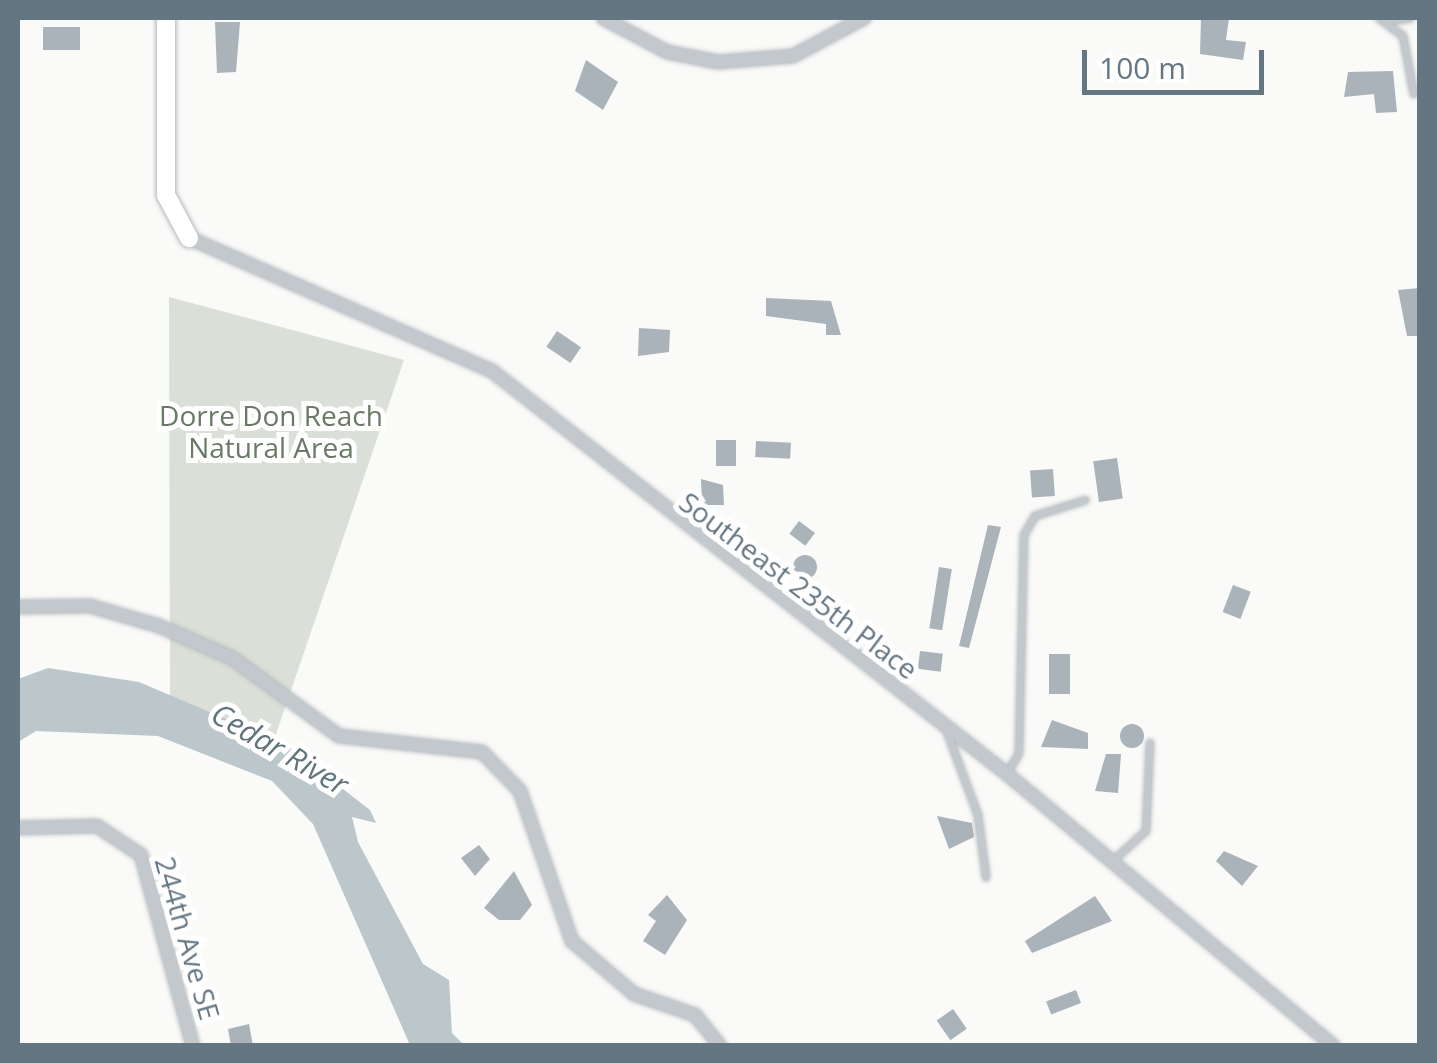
<!DOCTYPE html>
<html>
<head>
<meta charset="utf-8">
<style>
  body { margin:0 }
  #map { position:relative; width:1437px; height:1063px; overflow:hidden; background:#fafaf8; font-family:"Open Sans",sans-serif }
  div>[style] { position:absolute }
  [style*='--x'] { left:calc(var(--x)*1px); top:calc(var(--y)*1px); width:calc(var(--w)*1px); rotate:calc(var(--a)*1deg) }
  .green>* { inset:0; background:#dadfd7 }
  .water>* { inset:0; background:#bbc7cb }
  .building>* { inset:0; background:#aab3b9; transform-origin:0 0 }
  .round { border-radius:50% }
  .roads { filter:drop-shadow(0 0 2px #b3babf) drop-shadow(0 0 2px #b3babf) }
  .lane>* { height:6px; margin:-3px; padding:0 3px; transform-origin:3px; border-radius:3px; background:#c3c8cc }
  .street>* { height:12px; margin:-6px; padding:0 6px; transform-origin:6px; border-radius:6px; background:#c3c8cc }
  .secondary>* { height:18px; margin:-9px; padding:0 9px; transform-origin:9px; border-radius:9px; background:#fff }
  span { translate:-50% -50%; white-space:nowrap; text-align:center; line-height:1.15; -webkit-text-stroke:10px #fff; paint-order:stroke }
  .park-label { font-size:28px; color:#687a64 }
  .street-label { font-size:28px; color:#657683 }
  .water-label { font-size:30px; color:#60757c; font-style:italic }
  .frame { position:absolute; inset:0; border:20px solid #657683; pointer-events:none }
  .scale { position:absolute; left:1082px; top:50px; width:182px; height:45px; box-sizing:border-box; border:5px solid #657683; border-top:0; padding-left:12px; font-size:30px; line-height:35px; white-space:nowrap; color:#657683; -webkit-text-stroke:8px #fff; paint-order:stroke }
</style>
</head>
<body>
<div id="map">
  <div class="green">
    <i style="clip-path:polygon(169px 297px,404px 360px,273px 743px,170px 698px)"></i>
  </div>
  <div class="water">
    <i style="clip-path:polygon(48px 668px,139px 682px,285px 744px,370px 810px,376px 823px,352px 817px,358px 842px,423px 964px,449px 980px,452px 1033px,464px 1045px,410px 1045px,313px 824px,272px 781px,158px 736px,36px 731px,18px 742px,18px 679px)"></i>
  </div>
  <div class="building">
    <i style="clip-path:polygon(1201px 18px,1229px 18px,1226px 40px,1246px 42px,1243px 60px,1200px 54px)"></i>
    <i style="clip-path:polygon(215px 22px,240px 22px,236px 72px,217px 73px)"></i>
    <i style="left:43px;top:27px;width:37px;height:23px"></i>
    <i style="clip-path:polygon(586px 60px,618px 82px,603px 110px,575px 91px)"></i>
    <i style="clip-path:polygon(1393px 71px,1397px 112px,1376px 113px,1374px 94px,1344px 97px,1348px 72px)"></i>
    <i style="clip-path:polygon(1420px 288px,1420px 336px,1407px 336px,1398px 290px)"></i>
    <i style="clip-path:polygon(766px 298px,831px 301px,841px 335px,826px 335px,826px 324px,766px 316px)"></i>
    <i style="clip-path:polygon(639px 328px,670px 330px,669px 352px,638px 356px)"></i>
    <i style="left:557px;top:331px;width:29px;height:19px;rotate:34deg"></i>
    <i style="left:716px;top:440px;width:20px;height:26px"></i>
    <i style="left:756px;top:441px;width:35px;height:16px;rotate:3deg"></i>
    <i style="left:1117px;top:458px;width:41px;height:24px;rotate:82deg"></i>
    <i style="left:1053px;top:469px;width:27px;height:23px;rotate:86deg"></i>
    <i style="clip-path:polygon(701px 479px,723px 485px,724px 505px,702px 505px)"></i>
    <i style="left:799px;top:521px;width:20px;height:16px;rotate:37deg"></i>
    <i style="clip-path:polygon(988px 525px,1001px 527px,969px 648px,959px 646px)"></i>
    <i class="round" style="left:793px;top:555px;width:24px;height:24px"></i>
    <i style="left:939px;top:567px;width:13px;height:62px;rotate:9deg"></i>
    <i style="left:1233px;top:585px;width:19px;height:29px;rotate:21deg"></i>
    <i style="left:920px;top:651px;width:23px;height:18px;rotate:7deg"></i>
    <i style="left:1049px;top:654px;width:21px;height:40px"></i>
    <i style="clip-path:polygon(1052px 720px,1088px 733px,1088px 749px,1041px 747px)"></i>
    <i class="round" style="left:1120px;top:724px;width:24px;height:24px"></i>
    <i style="clip-path:polygon(1106px 754px,1121px 754px,1118px 793px,1095px 791px)"></i>
    <i style="clip-path:polygon(937px 816px,972px 823px,974px 837px,949px 849px)"></i>
    <i style="clip-path:polygon(479px 845px,490px 859px,475px 876px,461px 858px)"></i>
    <i style="clip-path:polygon(1224px 851px,1258px 866px,1242px 886px,1216px 861px)"></i>
    <i style="clip-path:polygon(514px 871px,532px 905px,520px 920px,499px 920px,484px 908px)"></i>
    <i style="clip-path:polygon(667px 895px,687px 920px,665px 955px,643px 941px,656px 921px,648px 915px)"></i>
    <i style="clip-path:polygon(1095px 896px,1112px 921px,1032px 953px,1025px 941px)"></i>
    <i style="left:1076px;top:990px;width:14px;height:32px;rotate:69deg"></i>
    <i style="left:953px;top:1009px;width:24px;height:20px;rotate:55deg"></i>
    <i style="clip-path:polygon(249px 1024px,253px 1046px,231px 1046px,228px 1029px)"></i>
  </div>
  <div class="roads">
    <div class="lane">
      <i style="--x:1379;--y:18;--w:30;--a:37"></i>
      <i style="--x:1403;--y:36;--w:59;--a:79.3"></i>
      <i style="--x:1389;--y:21;--w:22;--a:-8"></i>
      <i style="--x:946;--y:729;--w:92;--a:69.6"></i>
      <i style="--x:978;--y:815;--w:63;--a:82.6"></i>
      <i style="--x:1007;--y:774;--w:24;--a:-60"></i>
      <i style="--x:1019;--y:753;--w:218;--a:-88.7"></i>
      <i style="--x:1024;--y:535;--w:22;--a:-60"></i>
      <i style="--x:1035;--y:516;--w:53;--a:-17.4"></i>
      <i style="--x:1114;--y:860;--w:43;--a:-42.2"></i>
      <i style="--x:1146;--y:831;--w:88;--a:-87.4"></i>
    </div>
    <div class="street">
      <i style="--x:603;--y:18;--w:72;--a:28"></i>
      <i style="--x:667;--y:52;--w:52;--a:11.1"></i>
      <i style="--x:718;--y:62;--w:75;--a:-4.6"></i>
      <i style="--x:793;--y:56;--w:81;--a:-28.2"></i>
      <i style="--x:189;--y:238;--w:331;--a:23.7"></i>
      <i style="--x:492;--y:371;--w:654;--a:38.04"></i>
      <i style="--x:1007;--y:774;--w:425;--a:39.8"></i>
      <i style="--x:18;--y:607;--w:72;--a:-0.8"></i>
      <i style="--x:90;--y:606;--w:72;--a:16.2"></i>
      <i style="--x:159;--y:626;--w:80;--a:23.7"></i>
      <i style="--x:232;--y:658;--w:132;--a:36.1"></i>
      <i style="--x:339;--y:736;--w:144;--a:6.4"></i>
      <i style="--x:482;--y:752;--w:54;--a:45.7"></i>
      <i style="--x:520;--y:791;--w:159;--a:70.9"></i>
      <i style="--x:572;--y:941;--w:82;--a:40.5"></i>
      <i style="--x:634;--y:994;--w:65;--a:19"></i>
      <i style="--x:695;--y:1015;--w:40;--a:51"></i>
      <i style="--x:18;--y:828;--w:79;--a:-1.5"></i>
      <i style="--x:97;--y:826;--w:53;--a:33.4"></i>
      <i style="--x:141;--y:855;--w:198;--a:74.8"></i>
    </div>
    <div class="secondary">
      <i style="--x:166;--y:18;--w:177;--a:90"></i>
      <i style="--x:166;--y:195;--w:49;--a:61.9"></i>
    </div>
  </div>
  <div class="park-label">
    <span style="left:271px;top:431px">Dorre Don Reach<br>Natural Area</span>
  </div>
  <div class="street-label">
    <span style="left:799px;top:585px;rotate:37deg">Southeast 235th Place</span>
    <span style="left:188px;top:938px;rotate:74deg">244th Ave SE</span>
  </div>
  <div class="water-label">
    <span style="left:280px;top:749px;rotate:30deg">Cedar River</span>
  </div>
  <div class="frame"></div>
  <div class="scale">100 m</div>
</div>
</body>
</html>
